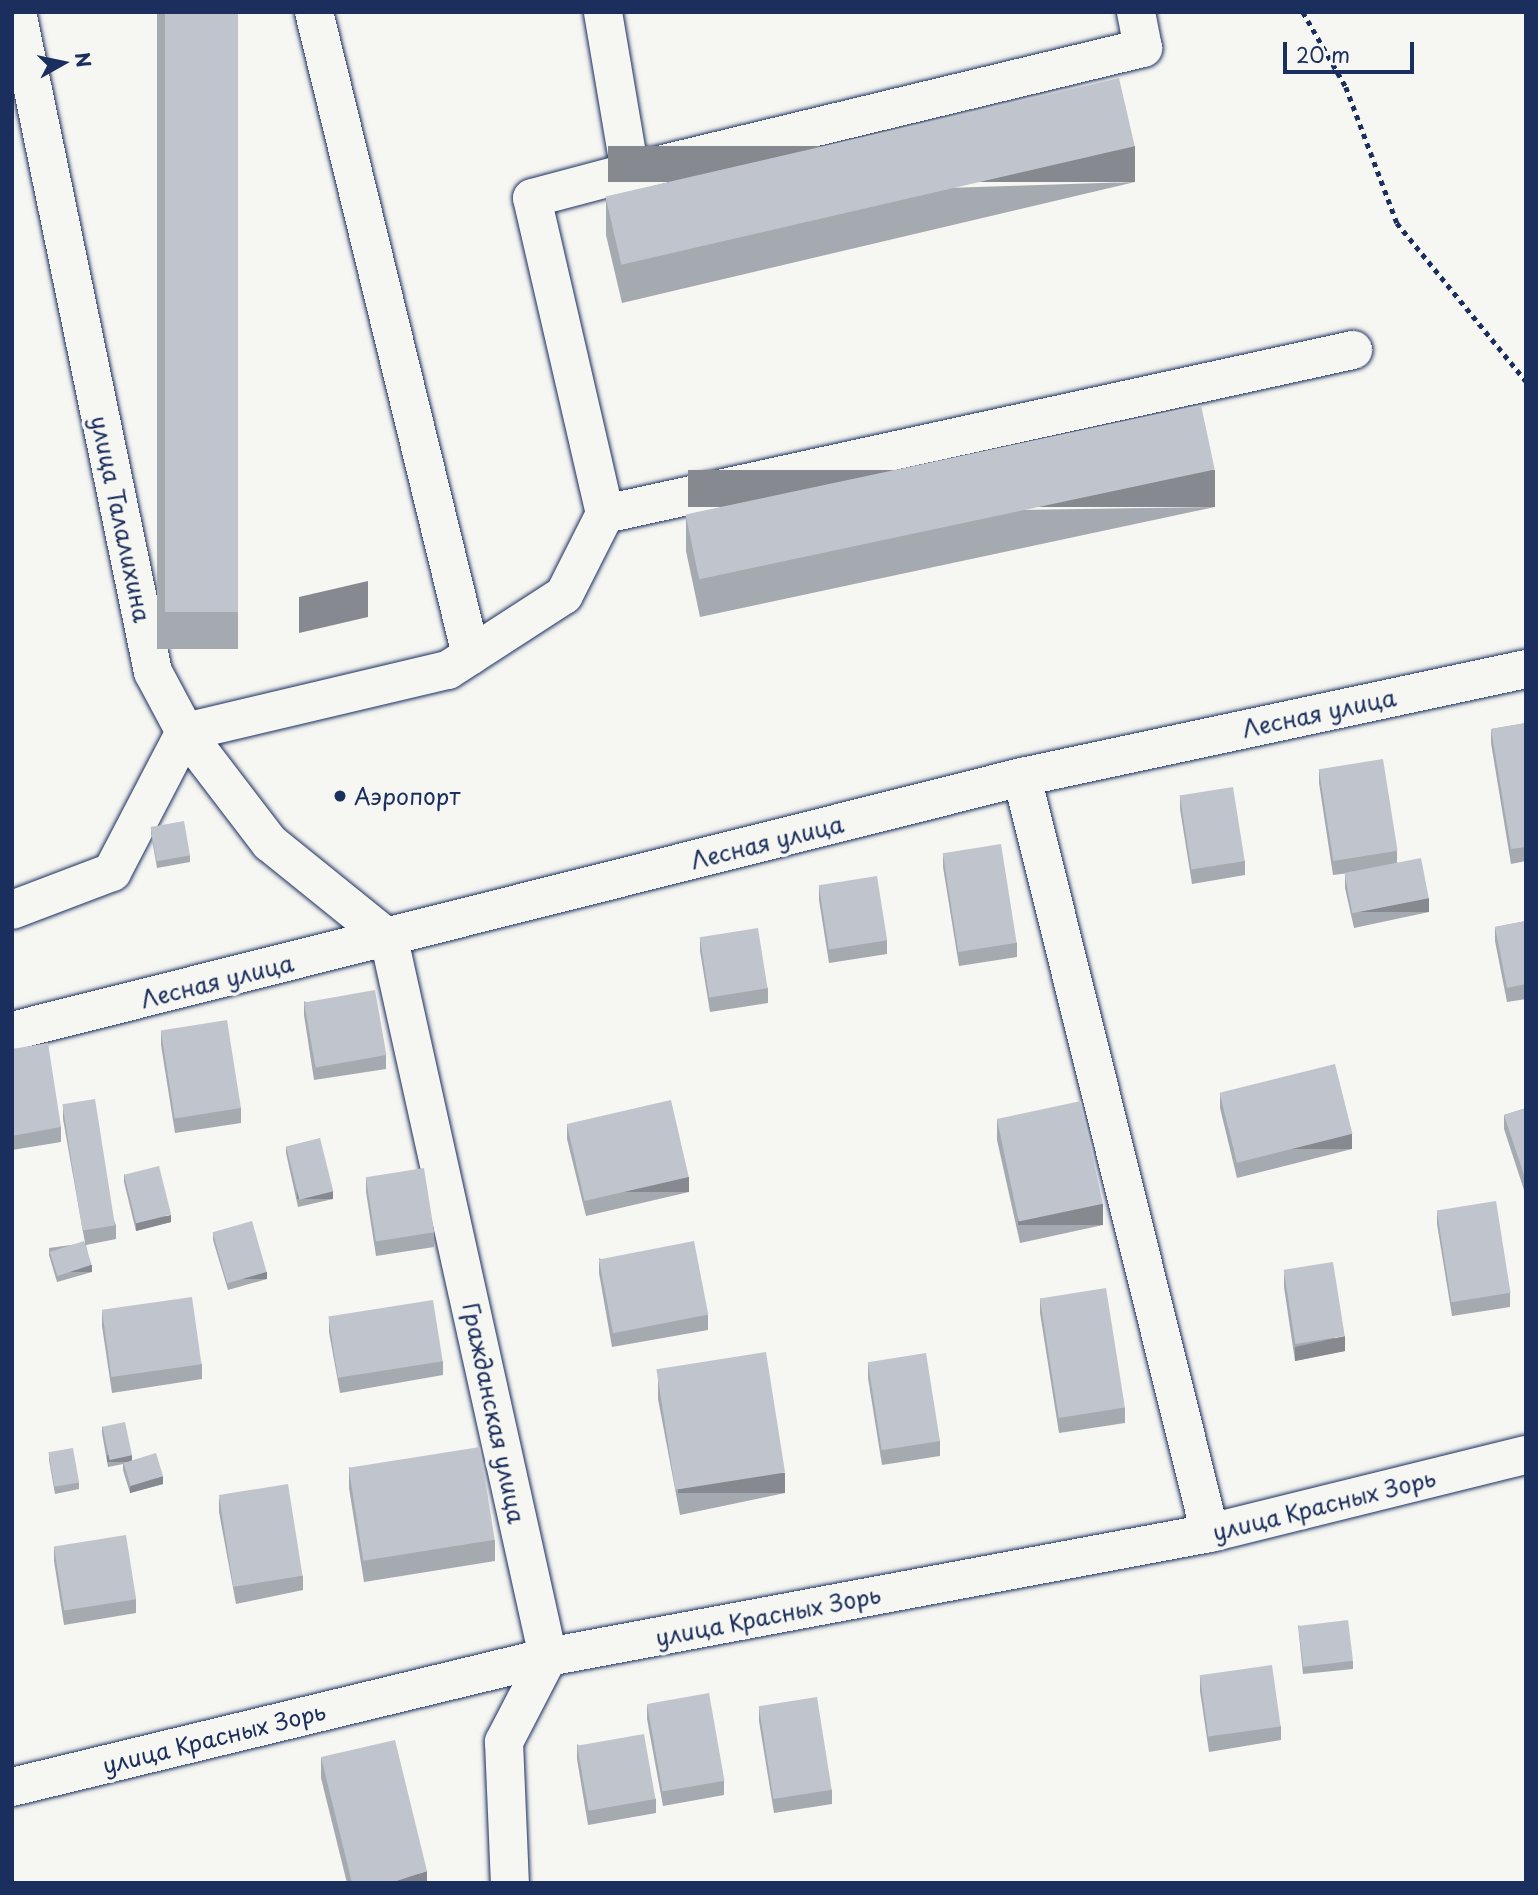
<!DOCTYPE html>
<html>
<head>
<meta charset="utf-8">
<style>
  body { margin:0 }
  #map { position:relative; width:1538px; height:1895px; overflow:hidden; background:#f6f6f2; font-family:"Playpen Sans",sans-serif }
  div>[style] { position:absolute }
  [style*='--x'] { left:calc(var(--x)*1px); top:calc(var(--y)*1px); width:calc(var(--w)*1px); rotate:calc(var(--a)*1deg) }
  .path>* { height:4.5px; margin-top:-2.25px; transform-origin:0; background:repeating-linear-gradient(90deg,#1b2f5e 0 5px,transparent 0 10px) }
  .roads { filter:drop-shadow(0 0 2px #1b2f5e) drop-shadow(0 0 2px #1b2f5e) }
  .minor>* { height:38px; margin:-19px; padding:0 19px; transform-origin:19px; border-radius:19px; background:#f6f6f2 }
  .wall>* { inset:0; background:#a5a9b0; transform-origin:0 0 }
  .shaded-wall>* { inset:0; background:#868990; transform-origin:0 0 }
  .building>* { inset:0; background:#c0c4cd; transform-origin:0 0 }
  .dots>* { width:19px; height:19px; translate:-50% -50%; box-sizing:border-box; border:4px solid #f6f6f2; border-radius:50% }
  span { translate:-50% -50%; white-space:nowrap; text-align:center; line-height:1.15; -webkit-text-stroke:7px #f6f6f2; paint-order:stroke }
  .street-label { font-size:23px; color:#1b2f5e }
  .poi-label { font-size:23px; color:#1b2f5e }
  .left { translate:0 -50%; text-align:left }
  .frame { position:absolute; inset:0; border:14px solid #1b2f5e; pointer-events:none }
  .north { position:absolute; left:28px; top:28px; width:70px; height:70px; -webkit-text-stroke:5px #f6f6f2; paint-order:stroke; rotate:81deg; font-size:19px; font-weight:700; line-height:28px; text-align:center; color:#1b2f5e }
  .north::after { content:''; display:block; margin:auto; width:24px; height:32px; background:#1b2f5e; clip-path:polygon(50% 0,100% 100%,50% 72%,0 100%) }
  .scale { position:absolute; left:1283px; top:42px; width:131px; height:32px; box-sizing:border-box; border:4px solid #1b2f5e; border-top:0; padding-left:9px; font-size:21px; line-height:24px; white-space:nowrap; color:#1b2f5e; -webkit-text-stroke:5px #f6f6f2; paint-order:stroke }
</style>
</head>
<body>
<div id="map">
  <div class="path">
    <i style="--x:1303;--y:12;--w:86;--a:60.2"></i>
    <i style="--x:1346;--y:87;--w:145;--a:69.4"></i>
    <i style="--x:1397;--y:223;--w:204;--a:50.8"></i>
  </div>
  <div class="roads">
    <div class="minor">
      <i style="--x:17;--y:12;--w:674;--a:78.36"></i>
      <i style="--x:153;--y:672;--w:68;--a:61.9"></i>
      <i style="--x:185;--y:732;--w:140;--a:52.6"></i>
      <i style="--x:270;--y:843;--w:153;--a:38.9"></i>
      <i style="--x:314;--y:12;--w:662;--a:76.28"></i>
      <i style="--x:630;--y:172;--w:528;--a:-13.59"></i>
      <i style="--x:1143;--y:48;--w:37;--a:-101"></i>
      <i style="--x:605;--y:514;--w:766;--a:-12.37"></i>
      <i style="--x:1022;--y:777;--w:779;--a:76.04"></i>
      <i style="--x:12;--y:910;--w:107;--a:-20.8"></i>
      <i style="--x:112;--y:872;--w:158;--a:-62.5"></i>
      <i style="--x:185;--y:732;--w:270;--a:-13.3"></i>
      <i style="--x:448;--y:670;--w:138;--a:-32.9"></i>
      <i style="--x:564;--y:595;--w:91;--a:-63.2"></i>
      <i style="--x:605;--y:514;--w:324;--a:-103"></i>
      <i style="--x:532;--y:198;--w:101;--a:-14.9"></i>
      <i style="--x:630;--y:172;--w:162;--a:-99.6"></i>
      <i style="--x:389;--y:939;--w:735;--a:77.51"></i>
      <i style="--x:548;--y:1657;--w:96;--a:117.4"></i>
      <i style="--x:504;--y:1742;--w:141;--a:87.6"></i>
      <i style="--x:12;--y:1031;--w:1041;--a:-14.12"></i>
      <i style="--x:1022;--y:777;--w:515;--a:-12.09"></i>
      <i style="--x:12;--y:1787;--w:552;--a:-13.63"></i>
      <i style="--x:548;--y:1657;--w:674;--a:-10.61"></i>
      <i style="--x:1210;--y:1533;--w:325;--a:-13.9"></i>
    </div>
  </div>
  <div class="wall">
    <i style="left:157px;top:12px;width:81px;height:637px"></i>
    <i style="clip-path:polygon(1135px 182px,622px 303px,606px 235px,606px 199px)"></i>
    <i style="clip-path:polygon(1215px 507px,700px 617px,686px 551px,686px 515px)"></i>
    <i style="clip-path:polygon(1526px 723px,1526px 861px,1511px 864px,1491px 743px,1491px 729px)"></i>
    <i style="clip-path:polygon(1319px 769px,1397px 851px,1397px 863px,1429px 912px,1354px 928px,1345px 888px,1345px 874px,1349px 873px,1333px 875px,1319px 783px)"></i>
    <i style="clip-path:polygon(1180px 795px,1245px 861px,1245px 875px,1192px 884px,1180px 809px)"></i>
    <i style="clip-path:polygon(151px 827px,190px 855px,190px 862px,157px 868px,151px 834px)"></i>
    <i style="clip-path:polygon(943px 853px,1017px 943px,1017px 957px,959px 966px,943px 867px)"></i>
    <i style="clip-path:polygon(819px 886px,887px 940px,887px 954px,829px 963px,819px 900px)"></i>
    <i style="clip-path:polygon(1526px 921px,1526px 999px,1507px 1002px,1495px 941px,1495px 927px)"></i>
    <i style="clip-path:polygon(700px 937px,768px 988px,768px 1003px,710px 1012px,700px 951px)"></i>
    <i style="clip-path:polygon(304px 1001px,386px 1055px,386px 1069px,314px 1080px,304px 1015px)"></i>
    <i style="clip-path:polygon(161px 1031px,241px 1108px,241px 1123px,175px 1133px,161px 1045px)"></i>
    <i style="clip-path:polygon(12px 1049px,61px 1127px,61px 1142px,12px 1150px)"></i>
    <i style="clip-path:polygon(1220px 1094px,1352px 1149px,1237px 1178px,1220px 1108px)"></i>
    <i style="clip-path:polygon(63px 1105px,116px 1225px,116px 1239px,86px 1245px,92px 1272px,57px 1282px,49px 1255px,49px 1248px,85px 1243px,63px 1119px)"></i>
    <i style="clip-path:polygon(1526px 1108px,1526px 1196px,1504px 1129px,1504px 1115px)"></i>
    <i style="clip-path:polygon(997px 1119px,1103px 1225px,1020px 1243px,997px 1140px)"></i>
    <i style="clip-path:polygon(567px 1125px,689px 1192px,586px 1216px,567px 1139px)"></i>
    <i style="clip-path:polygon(286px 1146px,333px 1199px,298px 1207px,286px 1153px)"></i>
    <i style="clip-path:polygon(124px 1174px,171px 1222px,136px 1231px,124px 1182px)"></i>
    <i style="clip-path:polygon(366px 1177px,434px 1232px,434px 1247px,376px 1256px,366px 1192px)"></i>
    <i style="clip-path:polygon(1437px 1210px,1510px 1293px,1510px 1307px,1452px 1316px,1437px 1224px)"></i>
    <i style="clip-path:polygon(213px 1232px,267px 1279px,228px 1290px,213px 1240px)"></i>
    <i style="clip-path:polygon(599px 1258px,708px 1315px,708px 1330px,612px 1347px,599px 1273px)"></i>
    <i style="clip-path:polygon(1284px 1273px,1345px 1351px,1295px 1361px,1284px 1287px)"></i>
    <i style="clip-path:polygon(1040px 1298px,1125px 1408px,1125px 1423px,1059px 1433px,1040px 1313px)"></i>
    <i style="clip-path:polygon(102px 1312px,202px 1364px,202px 1379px,112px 1393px,102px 1326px)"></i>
    <i style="clip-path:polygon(329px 1318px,443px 1361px,443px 1375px,340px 1393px,329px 1332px)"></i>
    <i style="clip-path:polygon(868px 1364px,940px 1441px,940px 1456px,882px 1465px,868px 1378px)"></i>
    <i style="clip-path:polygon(658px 1378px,785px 1493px,680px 1515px,658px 1399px)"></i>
    <i style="clip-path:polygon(102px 1426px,132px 1460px,163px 1484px,130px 1493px,123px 1470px,123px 1464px,108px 1467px,102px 1433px)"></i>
    <i style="clip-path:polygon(49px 1453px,79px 1482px,79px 1489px,55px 1494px,49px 1460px)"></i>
    <i style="clip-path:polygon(349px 1467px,495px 1540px,495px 1561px,364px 1582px,349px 1488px)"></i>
    <i style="clip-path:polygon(219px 1498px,303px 1576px,303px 1590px,236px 1604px,219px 1512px)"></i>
    <i style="clip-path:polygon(54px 1547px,136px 1599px,136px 1613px,64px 1625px,54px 1561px)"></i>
    <i style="clip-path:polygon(1298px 1625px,1353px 1661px,1353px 1669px,1303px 1674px)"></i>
    <i style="clip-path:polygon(1200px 1676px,1281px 1726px,1281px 1740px,1209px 1752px,1200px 1691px)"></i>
    <i style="clip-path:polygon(647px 1705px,724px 1781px,724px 1795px,663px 1806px,647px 1719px)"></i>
    <i style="clip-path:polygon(759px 1707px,832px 1790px,832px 1804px,774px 1813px,759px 1721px)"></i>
    <i style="clip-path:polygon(577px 1744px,656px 1799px,656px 1813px,588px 1825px,577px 1759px)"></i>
    <i style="clip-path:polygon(321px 1757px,427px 1883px,347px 1883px,321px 1778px)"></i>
  </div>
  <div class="shaded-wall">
    <i style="left:1135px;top:146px;width:36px;height:527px;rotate:90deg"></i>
    <i style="left:1215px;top:470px;width:37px;height:527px;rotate:90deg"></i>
    <i style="clip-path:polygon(368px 581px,368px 617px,299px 633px,299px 597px)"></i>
    <i style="left:1429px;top:898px;width:14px;height:77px;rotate:90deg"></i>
    <i style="left:1352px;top:1134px;width:15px;height:119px;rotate:90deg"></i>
    <i style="left:689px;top:1177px;width:15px;height:106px;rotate:90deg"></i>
    <i style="left:333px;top:1191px;width:8px;height:36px;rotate:90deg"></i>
    <i style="left:1103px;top:1204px;width:21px;height:85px;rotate:90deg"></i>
    <i style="clip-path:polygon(171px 1215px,171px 1222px,136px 1231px,136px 1223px)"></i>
    <i style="left:92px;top:1265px;width:7px;height:36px;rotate:90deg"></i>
    <i style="left:267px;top:1272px;width:7px;height:41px;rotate:90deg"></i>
    <i style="clip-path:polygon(1345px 1336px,1345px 1351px,1295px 1361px,1295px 1347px)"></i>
    <i style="left:132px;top:1455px;width:7px;height:25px;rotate:90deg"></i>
    <i style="left:785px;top:1473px;width:20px;height:107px;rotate:90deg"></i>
    <i style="clip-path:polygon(163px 1476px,163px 1484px,130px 1493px,130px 1486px)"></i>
    <i style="clip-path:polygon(427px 1871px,427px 1883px,390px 1883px)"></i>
  </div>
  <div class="building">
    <i style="left:165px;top:12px;width:73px;height:600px"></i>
    <i style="left:1119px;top:78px;width:70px;height:527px;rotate:77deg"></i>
    <i style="left:1201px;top:405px;width:66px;height:527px;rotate:78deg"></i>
    <i style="clip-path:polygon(1526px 723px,1526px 847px,1511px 849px,1491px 729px)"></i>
    <i style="left:1383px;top:759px;width:93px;height:65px;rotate:81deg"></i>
    <i style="left:1233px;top:787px;width:75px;height:54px;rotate:81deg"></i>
    <i style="left:184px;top:821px;width:35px;height:34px;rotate:80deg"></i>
    <i style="left:1001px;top:844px;width:100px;height:59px;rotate:81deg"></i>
    <i style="left:1421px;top:858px;width:41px;height:78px;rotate:79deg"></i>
    <i style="left:877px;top:876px;width:65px;height:59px;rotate:81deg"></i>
    <i style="clip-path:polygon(1526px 921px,1526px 984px,1507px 988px,1495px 927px)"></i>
    <i style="left:758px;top:928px;width:61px;height:59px;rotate:81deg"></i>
    <i style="left:375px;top:990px;width:66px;height:72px;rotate:80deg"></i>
    <i style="left:227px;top:1020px;width:89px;height:67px;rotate:81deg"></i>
    <i style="clip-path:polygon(48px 1043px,61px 1127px,12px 1136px,12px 1049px)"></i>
    <i style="left:1335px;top:1064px;width:72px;height:119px;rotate:76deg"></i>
    <i style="left:95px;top:1099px;width:128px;height:33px;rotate:81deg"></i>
    <i style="left:671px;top:1100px;width:79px;height:107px;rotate:77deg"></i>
    <i style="left:1081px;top:1101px;width:105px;height:86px;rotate:78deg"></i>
    <i style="clip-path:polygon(1526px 1108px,1526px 1181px,1504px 1115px)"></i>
    <i style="left:320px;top:1138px;width:55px;height:35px;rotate:76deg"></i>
    <i style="left:159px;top:1166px;width:50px;height:36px;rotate:76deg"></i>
    <i style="left:424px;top:1168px;width:65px;height:59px;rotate:81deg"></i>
    <i style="left:1496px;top:1201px;width:93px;height:60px;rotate:81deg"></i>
    <i style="left:252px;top:1221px;width:53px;height:41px;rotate:74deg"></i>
    <i style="left:84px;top:1241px;width:25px;height:36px;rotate:72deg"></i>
    <i style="left:694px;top:1241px;width:75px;height:97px;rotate:79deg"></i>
    <i style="left:1333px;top:1262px;width:75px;height:50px;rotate:81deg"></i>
    <i style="left:1106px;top:1288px;width:121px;height:67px;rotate:81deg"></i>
    <i style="left:192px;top:1297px;width:68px;height:91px;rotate:82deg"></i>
    <i style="left:433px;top:1300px;width:62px;height:106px;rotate:81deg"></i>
    <i style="left:766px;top:1352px;width:122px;height:111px;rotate:81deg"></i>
    <i style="left:926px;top:1353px;width:89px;height:59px;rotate:81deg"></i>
    <i style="left:125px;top:1422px;width:34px;height:23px;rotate:78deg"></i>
    <i style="left:480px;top:1447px;width:94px;height:133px;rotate:81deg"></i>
    <i style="left:73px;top:1448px;width:35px;height:25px;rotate:80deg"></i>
    <i style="left:156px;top:1453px;width:24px;height:34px;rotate:73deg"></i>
    <i style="left:288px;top:1484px;width:93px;height:70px;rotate:81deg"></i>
    <i style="left:126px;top:1535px;width:65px;height:73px;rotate:81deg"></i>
    <i style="left:1348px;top:1620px;width:41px;height:50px;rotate:83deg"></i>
    <i style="left:1272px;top:1665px;width:62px;height:73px;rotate:82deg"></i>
    <i style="left:709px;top:1693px;width:89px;height:63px;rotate:80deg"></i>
    <i style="left:817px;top:1697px;width:94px;height:59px;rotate:81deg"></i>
    <i style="left:644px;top:1734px;width:66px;height:68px;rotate:80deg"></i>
    <i style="clip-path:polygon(395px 1740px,427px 1871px,390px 1883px,352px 1883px,321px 1757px)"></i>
  </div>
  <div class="dots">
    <i style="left:340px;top:796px;background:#1b2f5e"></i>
  </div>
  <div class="street-label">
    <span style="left:121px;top:519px;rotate:78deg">улица Талалихина</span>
    <span style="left:1319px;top:713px;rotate:-12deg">Лесная улица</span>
    <span style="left:767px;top:842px;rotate:-14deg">Лесная улица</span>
    <span style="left:217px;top:981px;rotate:-14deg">Лесная улица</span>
    <span style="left:494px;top:1413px;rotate:78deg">Гражданская улица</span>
    <span style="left:1324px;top:1505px;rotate:-14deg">улица Красных Зорь</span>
    <span style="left:768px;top:1616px;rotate:-11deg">улица Красных Зорь</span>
    <span style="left:214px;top:1738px;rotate:-14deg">улица Красных Зорь</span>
  </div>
  <div class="poi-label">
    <span class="left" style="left:354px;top:796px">Аэропорт</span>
  </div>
  <div class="frame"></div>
  <div class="north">N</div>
  <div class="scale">20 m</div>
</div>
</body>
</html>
